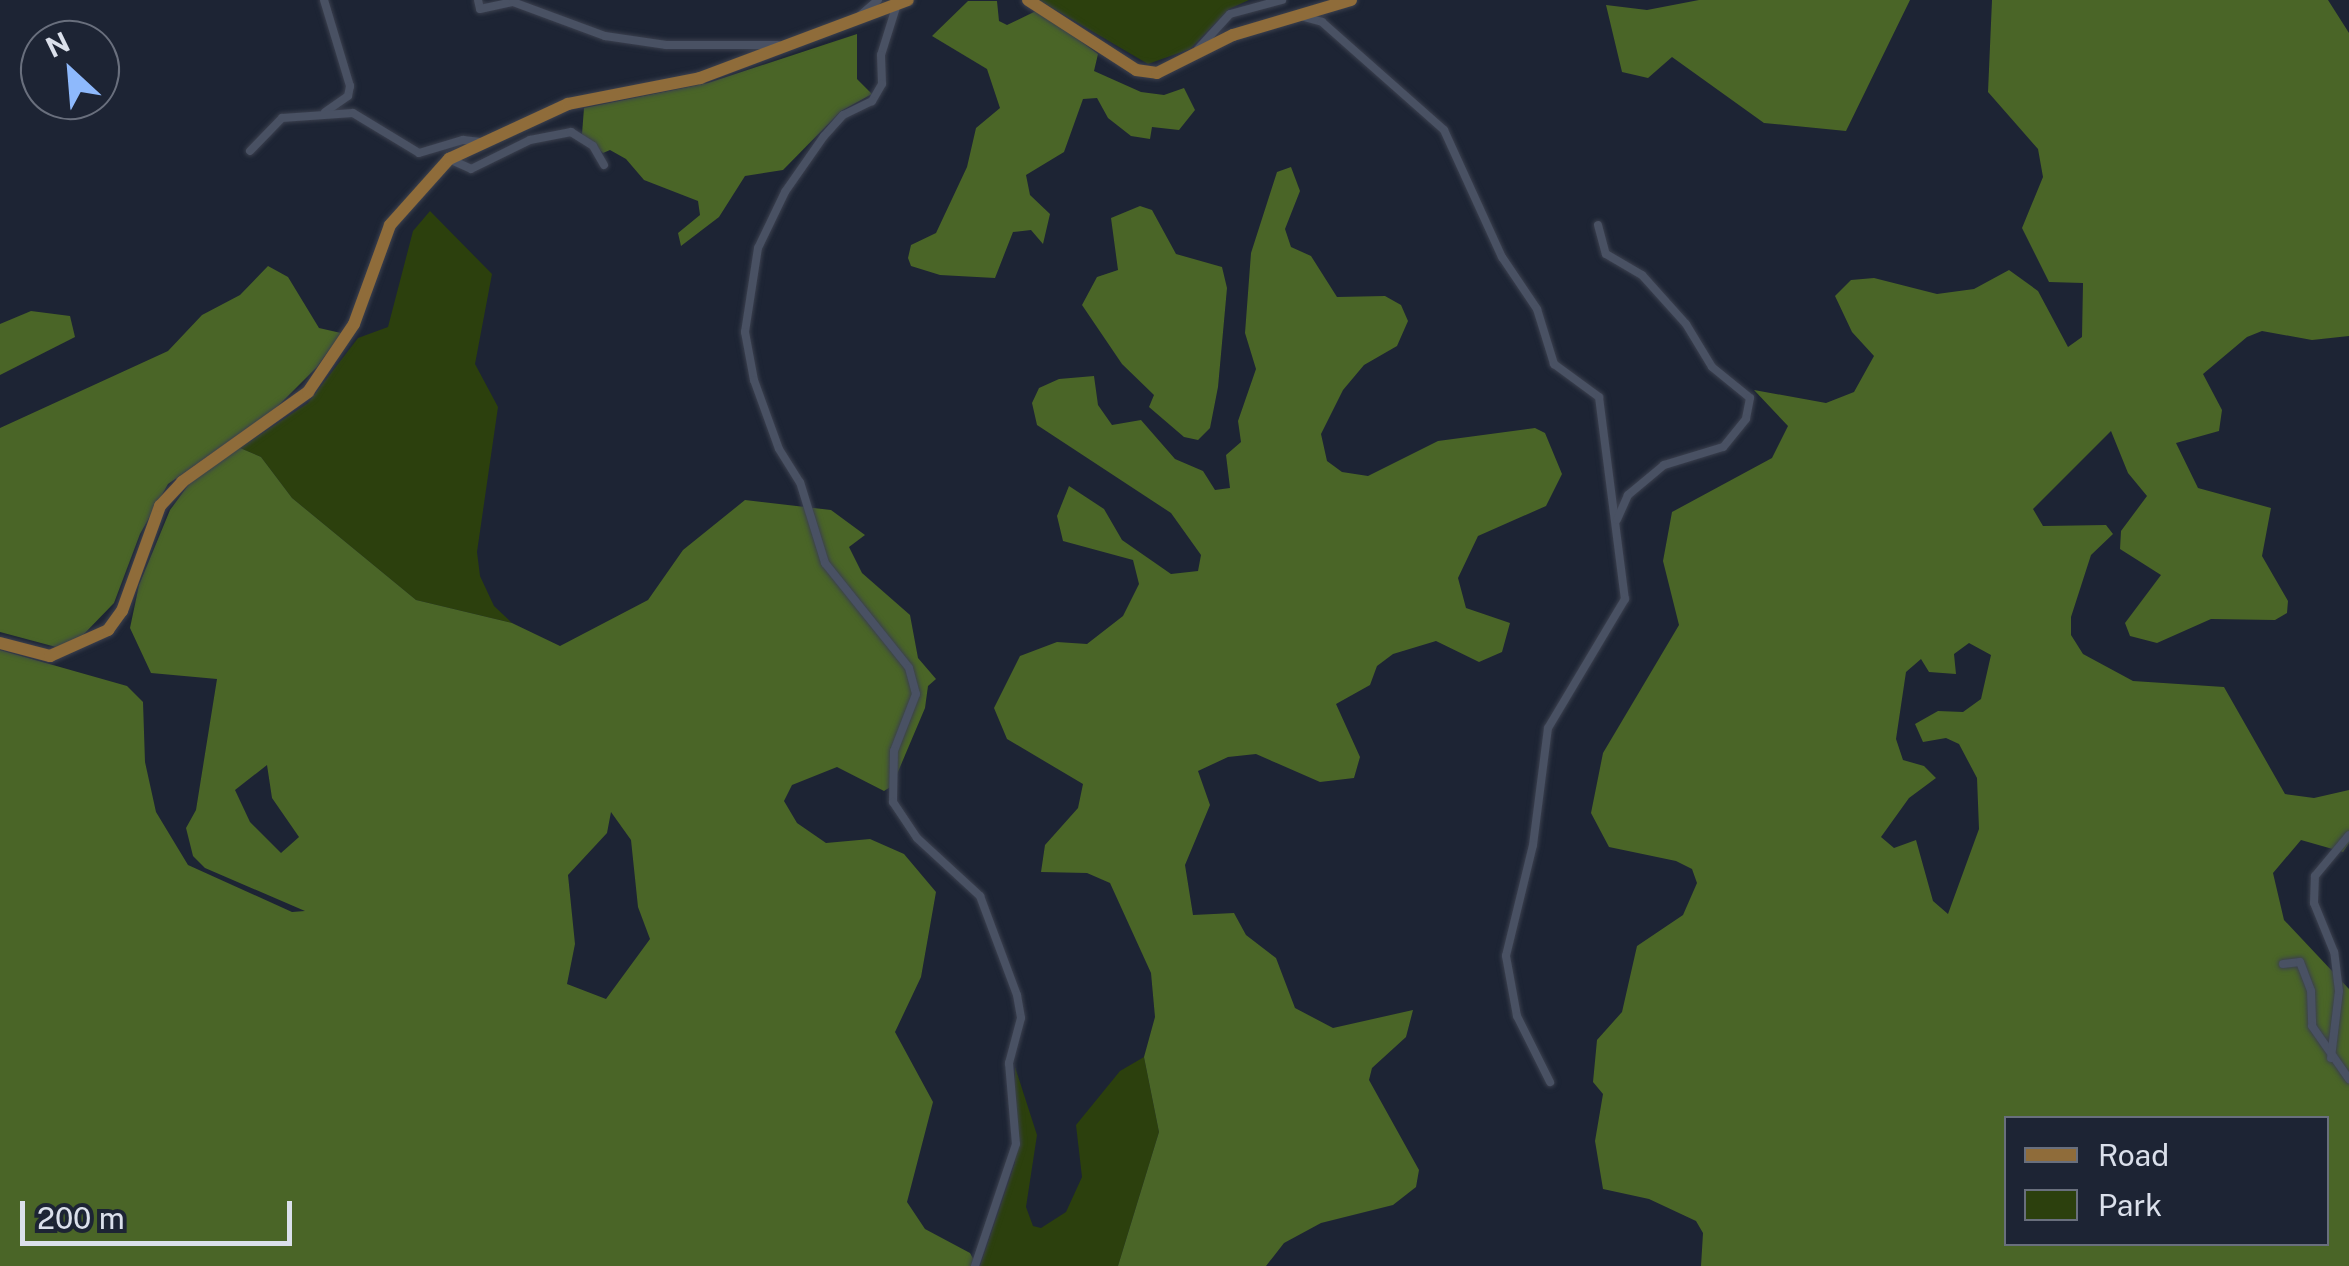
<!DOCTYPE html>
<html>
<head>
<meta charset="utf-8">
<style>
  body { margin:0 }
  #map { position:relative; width:2349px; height:1266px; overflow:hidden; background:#1d2434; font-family:"Public Sans",sans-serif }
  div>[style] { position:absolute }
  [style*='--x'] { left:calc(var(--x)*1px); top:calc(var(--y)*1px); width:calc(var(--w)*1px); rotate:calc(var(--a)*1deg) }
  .green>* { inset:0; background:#2c400d }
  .forest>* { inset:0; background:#4a6527 }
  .roads { filter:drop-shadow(0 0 2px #3b404e) drop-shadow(0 0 2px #3b404e) }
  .minor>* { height:8px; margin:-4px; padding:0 4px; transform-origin:4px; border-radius:4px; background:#495163 }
  .primary>* { height:12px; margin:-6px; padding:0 6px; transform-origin:6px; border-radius:6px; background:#8f6c3a }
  span { translate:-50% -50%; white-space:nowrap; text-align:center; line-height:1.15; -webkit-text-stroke:9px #1d2434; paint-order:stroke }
  .legend { position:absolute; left:2004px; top:1116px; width:325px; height:130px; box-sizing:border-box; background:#1d2434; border:2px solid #696f7d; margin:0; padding:12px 18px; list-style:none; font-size:30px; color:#dbe0eb }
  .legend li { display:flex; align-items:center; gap:20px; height:50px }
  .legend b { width:50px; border:2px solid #696f7d }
  .north { position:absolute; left:20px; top:20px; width:100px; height:100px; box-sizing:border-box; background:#1d2434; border:2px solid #696f7d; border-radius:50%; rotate:334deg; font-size:28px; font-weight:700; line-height:40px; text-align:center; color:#dbe0eb }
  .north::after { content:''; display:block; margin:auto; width:35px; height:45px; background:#8eb9fc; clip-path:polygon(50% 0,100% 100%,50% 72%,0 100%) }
  .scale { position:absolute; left:20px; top:1201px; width:272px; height:45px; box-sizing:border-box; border:5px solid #dbe0eb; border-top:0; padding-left:12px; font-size:30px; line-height:35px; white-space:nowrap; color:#dbe0eb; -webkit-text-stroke:8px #1d2434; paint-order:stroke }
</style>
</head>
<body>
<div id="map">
  <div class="green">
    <i style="clip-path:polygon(1039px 0,1249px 0,1229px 9px,1190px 49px,1148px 64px)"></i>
    <i style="clip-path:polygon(430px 211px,492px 274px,475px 364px,498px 407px,477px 552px,480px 576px,494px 606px,512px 623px,416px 600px,292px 498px,261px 457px,240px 448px,308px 403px,358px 338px,388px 327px,413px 231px)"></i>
    <i style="clip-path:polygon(1144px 1057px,1159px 1132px,1118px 1266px,980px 1266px,1015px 1163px,1015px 1067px,1037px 1135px,1026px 1207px,1033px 1226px,1041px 1228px,1066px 1212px,1082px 1177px,1076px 1125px,1120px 1071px)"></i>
  </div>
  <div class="forest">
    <i style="clip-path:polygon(1699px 0,1910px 0,1846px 131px,1764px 123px,1672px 57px,1648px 78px,1622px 72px,1606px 5px,1647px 10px)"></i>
    <i style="clip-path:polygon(evenodd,1992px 0,2328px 0,2349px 33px,2349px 336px,2312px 340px,2262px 331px,2247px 337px,2203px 374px,2222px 410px,2219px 431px,2176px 443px,2198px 488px,2271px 508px,2262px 556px,2288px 601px,2287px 613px,2275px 620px,2211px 619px,2157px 643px,2130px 636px,2125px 623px,2161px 575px,2120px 549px,2121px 531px,2147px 496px,2128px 473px,2111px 431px,2033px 509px,2043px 526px,2106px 525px,2113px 534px,2091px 555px,2071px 617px,2071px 635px,2083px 654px,2133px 681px,2224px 687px,2285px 794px,2314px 798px,2349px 790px,2349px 843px,2343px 852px,2301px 840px,2273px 873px,2284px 920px,2349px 989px,2349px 1266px,1701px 1266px,1703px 1233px,1696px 1221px,1649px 1199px,1603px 1189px,1595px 1141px,1603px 1094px,1593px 1082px,1597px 1040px,1622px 1012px,1637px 946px,1683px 915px,1697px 883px,1692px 869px,1676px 861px,1609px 847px,1591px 813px,1603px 753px,1679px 625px,1663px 561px,1672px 512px,1772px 458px,1788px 426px,1754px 390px,1826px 403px,1854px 392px,1874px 356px,1852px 332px,1835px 296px,1851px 280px,1874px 278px,1937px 294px,1974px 289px,2009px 270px,2038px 291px,2068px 347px,2082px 337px,2083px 283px,2049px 282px,2022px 228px,2043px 177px,2038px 149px,1988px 92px,1992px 0,1969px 643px,1991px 655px,1981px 699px,1963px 712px,1938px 711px,1915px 724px,1923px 742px,1946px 738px,1959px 744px,1977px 778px,1979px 829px,1948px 914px,1933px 901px,1916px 840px,1894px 848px,1881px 837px,1909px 798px,1936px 778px,1924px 766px,1903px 760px,1896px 739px,1906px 672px,1921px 659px,1929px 672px,1956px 674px,1954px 654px,1969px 643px,1992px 0,2006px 1118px,2326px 1118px,2326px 1244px,2006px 1244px,2006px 1118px)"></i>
    <i style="clip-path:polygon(968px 1px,997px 1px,999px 21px,1007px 25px,1038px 10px,1098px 54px,1094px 71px,1141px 92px,1164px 95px,1184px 88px,1195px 110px,1179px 130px,1152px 127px,1150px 139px,1131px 136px,1108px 118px,1097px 98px,1083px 99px,1064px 152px,1026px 175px,1030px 195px,1050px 214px,1043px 244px,1031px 230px,1013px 232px,995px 278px,940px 275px,911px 266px,908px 258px,911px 245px,936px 233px,967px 167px,976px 128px,1000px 108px,987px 69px,932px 36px)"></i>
    <i style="clip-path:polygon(857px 34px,857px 79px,872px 94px,841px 111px,783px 170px,745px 176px,719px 217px,681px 246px,678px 233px,700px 215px,698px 201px,644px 180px,626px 159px,610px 150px,603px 153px,582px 134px,584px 108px,708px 83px)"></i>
    <i style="clip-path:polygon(1291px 167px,1300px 191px,1285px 229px,1291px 247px,1311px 256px,1337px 297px,1385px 296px,1401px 305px,1408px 321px,1397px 346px,1364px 365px,1343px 390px,1321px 434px,1327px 461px,1342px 472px,1368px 476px,1438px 441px,1535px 428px,1545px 433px,1562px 474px,1546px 506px,1478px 536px,1458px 578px,1466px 608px,1510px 623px,1502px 652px,1479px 662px,1436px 641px,1393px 654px,1377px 666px,1370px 685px,1336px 704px,1360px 757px,1354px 778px,1320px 782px,1256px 754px,1228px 757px,1198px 771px,1210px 805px,1185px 865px,1193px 915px,1234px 913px,1246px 935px,1276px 958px,1295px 1008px,1333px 1028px,1413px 1010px,1406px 1037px,1372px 1068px,1369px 1080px,1419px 1170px,1416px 1187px,1393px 1205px,1321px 1223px,1284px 1243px,1266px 1266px,1118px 1266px,1159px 1132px,1144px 1057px,1155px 1017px,1151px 973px,1110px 883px,1087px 873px,1041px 872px,1045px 845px,1078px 808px,1083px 784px,1007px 739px,994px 708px,1020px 656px,1057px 642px,1087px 644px,1123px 616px,1139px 584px,1133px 560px,1063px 541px,1057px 516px,1069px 486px,1104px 509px,1122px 540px,1171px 574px,1198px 571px,1201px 555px,1171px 513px,1037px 425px,1032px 403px,1039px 388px,1059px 379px,1094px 376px,1098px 405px,1112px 425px,1141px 420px,1175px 459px,1203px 471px,1215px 490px,1230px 488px,1226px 455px,1241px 442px,1238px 421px,1256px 369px,1245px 333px,1251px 253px,1277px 172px)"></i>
    <i style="clip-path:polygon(1140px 206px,1152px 210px,1176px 254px,1222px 267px,1227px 288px,1218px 387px,1210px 428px,1198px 440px,1184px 437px,1149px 407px,1154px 395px,1122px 364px,1082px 305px,1097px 277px,1118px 270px,1111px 218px)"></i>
    <i style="clip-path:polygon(268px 266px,288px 277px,319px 328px,341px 333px,317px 367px,273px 411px,168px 484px,140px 534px,114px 603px,82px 636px,56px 647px,0 632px,0 428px,168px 351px,202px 315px,240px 295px)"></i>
    <i style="clip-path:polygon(31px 311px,70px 316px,75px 337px,0 375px,0 324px)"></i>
    <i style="clip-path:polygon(evenodd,240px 448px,261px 457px,292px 498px,416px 600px,512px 623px,560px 646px,648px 600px,683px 550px,745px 500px,831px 510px,865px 535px,849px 547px,862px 573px,910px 615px,918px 658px,936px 679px,928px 686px,925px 708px,892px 786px,884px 791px,837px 767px,792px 785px,784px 801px,797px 823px,826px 843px,870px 839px,904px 854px,936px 892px,921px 977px,895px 1032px,933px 1102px,907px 1202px,925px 1229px,970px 1253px,977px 1266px,0 1266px,0 650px,127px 686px,143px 702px,145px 762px,156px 812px,188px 865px,292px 912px,305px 911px,205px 868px,193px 856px,186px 828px,196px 810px,217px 679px,151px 673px,130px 628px,139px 585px,170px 510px,192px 480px,240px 448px,267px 765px,272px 798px,299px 837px,281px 853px,250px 822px,235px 790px,267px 765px,240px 448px,611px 812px,631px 840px,638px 907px,650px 939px,606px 999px,567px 984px,575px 944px,568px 875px,607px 833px,611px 812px)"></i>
  </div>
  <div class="roads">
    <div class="minor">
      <i style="--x:324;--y:0;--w:90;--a:73.2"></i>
      <i style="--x:350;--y:86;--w:10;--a:101"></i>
      <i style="--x:348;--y:96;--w:28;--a:145"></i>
      <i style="--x:478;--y:0;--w:9;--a:77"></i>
      <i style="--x:480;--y:9;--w:34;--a:-12"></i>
      <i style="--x:513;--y:2;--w:98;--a:20.3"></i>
      <i style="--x:605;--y:36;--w:62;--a:8.4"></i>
      <i style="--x:666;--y:45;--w:112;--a:0"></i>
      <i style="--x:897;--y:4;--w:53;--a:107.4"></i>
      <i style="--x:881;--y:55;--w:29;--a:88"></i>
      <i style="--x:882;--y:84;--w:20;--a:120"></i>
      <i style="--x:872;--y:101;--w:32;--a:154"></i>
      <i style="--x:843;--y:115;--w:28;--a:132"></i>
      <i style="--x:824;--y:136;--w:68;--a:124.9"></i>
      <i style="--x:785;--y:192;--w:62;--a:115.7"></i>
      <i style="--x:758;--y:248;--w:85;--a:98.8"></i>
      <i style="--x:745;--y:332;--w:49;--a:79.4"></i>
      <i style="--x:754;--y:380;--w:73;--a:70.1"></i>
      <i style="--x:779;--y:449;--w:39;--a:58"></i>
      <i style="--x:800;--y:482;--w:85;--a:72.8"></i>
      <i style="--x:825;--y:563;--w:134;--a:51.3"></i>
      <i style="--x:909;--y:668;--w:27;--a:75"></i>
      <i style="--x:916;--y:694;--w:61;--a:111.1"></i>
      <i style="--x:894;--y:751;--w:51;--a:91.1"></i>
      <i style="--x:893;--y:802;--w:43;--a:56.3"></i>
      <i style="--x:917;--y:838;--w:86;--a:42.6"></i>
      <i style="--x:980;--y:896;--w:106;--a:69.5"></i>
      <i style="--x:1017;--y:995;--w:23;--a:80"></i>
      <i style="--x:1021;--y:1018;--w:47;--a:104.9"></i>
      <i style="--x:1009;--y:1063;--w:81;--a:85.1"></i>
      <i style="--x:1016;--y:1144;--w:129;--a:108.6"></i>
      <i style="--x:1300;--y:16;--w:23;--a:15"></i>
      <i style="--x:1322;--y:22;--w:163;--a:41.5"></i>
      <i style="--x:1444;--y:130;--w:140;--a:65.5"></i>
      <i style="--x:1502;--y:257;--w:63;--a:56.1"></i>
      <i style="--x:1537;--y:309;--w:58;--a:72.8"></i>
      <i style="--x:1554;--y:364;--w:56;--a:36.3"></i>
      <i style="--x:1599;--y:397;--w:204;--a:82.7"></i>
      <i style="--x:1625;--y:599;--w:150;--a:120.8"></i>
      <i style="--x:1548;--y:728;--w:118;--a:97.3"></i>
      <i style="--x:1533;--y:845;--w:114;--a:103.7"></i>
      <i style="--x:1506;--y:956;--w:61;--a:79.6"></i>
      <i style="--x:1517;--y:1016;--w:74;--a:63.4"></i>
      <i style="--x:856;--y:19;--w:29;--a:-41"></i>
      <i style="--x:1198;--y:49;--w:47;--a:-47.6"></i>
      <i style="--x:1230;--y:14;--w:54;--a:-15.1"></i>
      <i style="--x:250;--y:151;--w:46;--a:-45.9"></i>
      <i style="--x:282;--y:118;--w:71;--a:-4"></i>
      <i style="--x:353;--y:113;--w:77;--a:31.2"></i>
      <i style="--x:419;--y:153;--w:46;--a:-16.5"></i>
      <i style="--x:463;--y:140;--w:18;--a:6"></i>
      <i style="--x:449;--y:159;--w:24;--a:24"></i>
      <i style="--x:471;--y:169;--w:66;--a:-26.2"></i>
      <i style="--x:530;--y:140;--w:42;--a:-11"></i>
      <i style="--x:571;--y:132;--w:26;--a:32"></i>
      <i style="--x:593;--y:146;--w:22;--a:60"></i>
      <i style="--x:1598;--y:225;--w:30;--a:75"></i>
      <i style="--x:1606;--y:254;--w:42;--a:30.3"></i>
      <i style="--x:1642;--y:275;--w:66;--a:48.1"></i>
      <i style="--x:1686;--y:324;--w:50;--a:58.8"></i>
      <i style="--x:1712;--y:367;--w:49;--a:39.2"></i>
      <i style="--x:1750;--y:398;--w:21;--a:101"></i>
      <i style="--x:1746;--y:419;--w:36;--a:129"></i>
      <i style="--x:1723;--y:447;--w:62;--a:163"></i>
      <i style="--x:1664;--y:465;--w:47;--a:140.2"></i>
      <i style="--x:1628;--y:495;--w:27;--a:114"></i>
      <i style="--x:2283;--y:964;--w:17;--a:-7"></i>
      <i style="--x:2300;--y:962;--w:31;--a:69"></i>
      <i style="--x:2311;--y:991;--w:35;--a:88"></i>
      <i style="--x:2312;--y:1026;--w:65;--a:55.1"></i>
      <i style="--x:2331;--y:1058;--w:67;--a:-83.2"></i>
      <i style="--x:2339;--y:991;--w:39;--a:-97"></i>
      <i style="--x:2334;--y:952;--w:53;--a:-112.2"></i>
      <i style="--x:2314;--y:903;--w:27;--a:-88"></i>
      <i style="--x:2315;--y:876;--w:53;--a:-50.3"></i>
    </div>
    <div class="primary">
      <i style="--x:1028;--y:0;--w:129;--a:32.9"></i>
      <i style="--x:1136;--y:70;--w:21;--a:8"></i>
      <i style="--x:1157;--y:73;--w:85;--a:-26.6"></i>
      <i style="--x:1233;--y:35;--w:123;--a:-16.5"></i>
      <i style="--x:0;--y:643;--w:52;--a:14.6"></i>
      <i style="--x:50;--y:656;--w:64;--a:-24.1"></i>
      <i style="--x:108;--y:630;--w:24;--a:-54"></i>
      <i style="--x:122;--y:611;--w:112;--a:-70.1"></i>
      <i style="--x:160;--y:506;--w:33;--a:-47"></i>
      <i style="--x:182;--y:482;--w:155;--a:-35.5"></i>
      <i style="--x:308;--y:392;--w:82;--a:-55.9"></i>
      <i style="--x:354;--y:324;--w:105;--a:-70"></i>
      <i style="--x:390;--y:225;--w:89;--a:-48.2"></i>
      <i style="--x:449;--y:159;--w:131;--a:-24.8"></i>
      <i style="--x:568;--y:104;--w:135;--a:-11.1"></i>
      <i style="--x:700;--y:78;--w:222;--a:-20.6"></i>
    </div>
  </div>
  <ul class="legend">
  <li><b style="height:12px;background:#8f6c3a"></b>Road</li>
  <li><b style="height:28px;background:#2c400d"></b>Park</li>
  </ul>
  <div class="north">N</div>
  <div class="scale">200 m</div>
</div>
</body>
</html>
